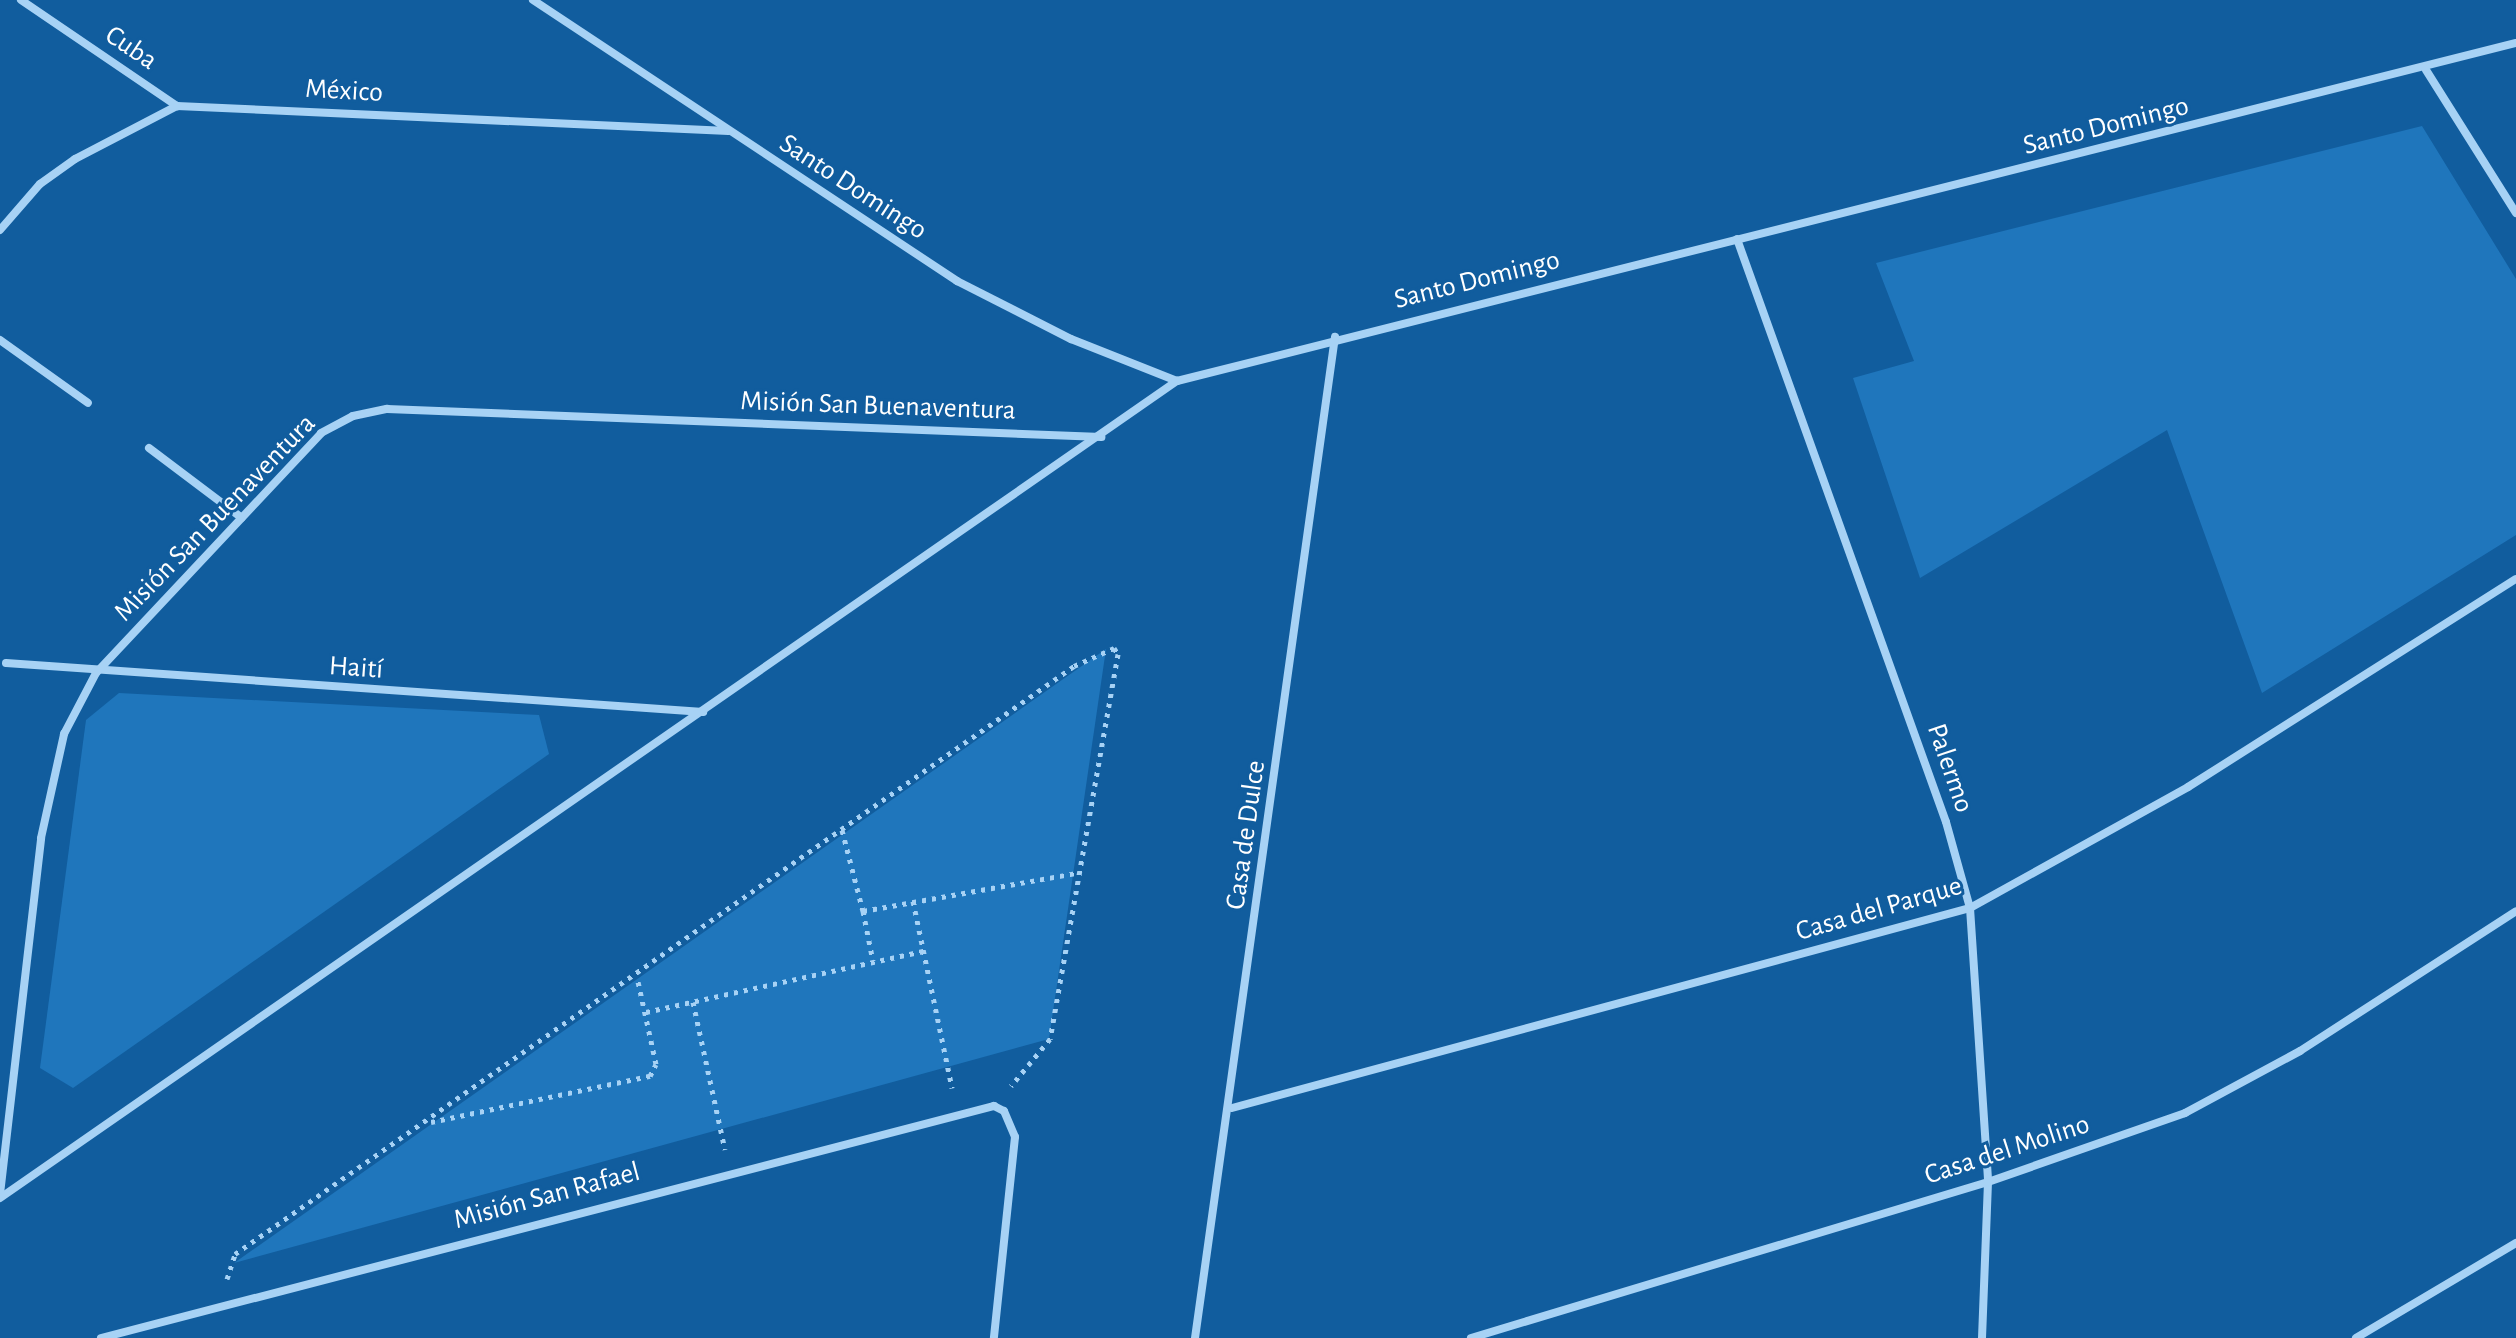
<!DOCTYPE html>
<html>
<head>
<meta charset="utf-8">
<style>
  body { margin:0 }
  #map { position:relative; width:2516px; height:1338px; overflow:hidden; background:#115d9e; font-family:"Alegreya Sans",sans-serif }
  div>[style] { position:absolute }
  [style*='--x'] { left:calc(var(--x)*1px); top:calc(var(--y)*1px); width:calc(var(--w)*1px); rotate:calc(var(--a)*1deg) }
  .green>* { inset:0; background:#1f76bc }
  .path>* { height:5px; margin-top:-2.5px; transform-origin:0; background:repeating-linear-gradient(90deg,#a7d2f5 0 4px,transparent 0 10px) }
  .minor>* { height:8px; margin:-4px; padding:0 4px; transform-origin:4px; border-radius:4px; background:#a7d2f5 }
  span { translate:-50% -50%; white-space:nowrap; text-align:center; line-height:1.15; -webkit-text-stroke:6px #115d9e; paint-order:stroke }
  .street-label { font-size:28px; color:#fff }
</style>
</head>
<body>
<div id="map">
  <div class="green">
    <i style="clip-path:polygon(2422px 126px,2516px 279px,2516px 535px,2262px 693px,2167px 430px,1920px 578px,1853px 378px,1914px 361px,1876px 263px)"></i>
    <i style="clip-path:polygon(1106px 649px,1049px 1039px,234px 1263px)"></i>
    <i style="clip-path:polygon(119px 693px,539px 715px,549px 754px,73px 1088px,40px 1068px,86px 720px)"></i>
  </div>
  <div class="path">
    <i style="--x:842;--y:830;--w:84;--a:75.5"></i>
    <i style="--x:863;--y:911;--w:216;--a:-10.1"></i>
    <i style="--x:913;--y:901;--w:191;--a:78.2"></i>
    <i style="--x:863;--y:911;--w:51;--a:78.7"></i>
    <i style="--x:693;--y:1002;--w:151;--a:77.8"></i>
    <i style="--x:646;--y:1012;--w:285;--a:-12.4"></i>
    <i style="--x:431;--y:1122;--w:224;--a:-11.9"></i>
    <i style="--x:650;--y:1076;--w:13;--a:-63"></i>
    <i style="--x:656;--y:1064;--w:89;--a:-102.3"></i>
    <i style="--x:227;--y:1279;--w:26;--a:-72"></i>
    <i style="--x:235;--y:1254;--w:1025;--a:-35.02"></i>
    <i style="--x:1074;--y:666;--w:44;--a:-24.2"></i>
    <i style="--x:1114;--y:648;--w:7;--a:56"></i>
    <i style="--x:1118;--y:654;--w:391;--a:100"></i>
    <i style="--x:1050;--y:1039;--w:61;--a:129.7"></i>
  </div>
  <div class="minor">
    <i style="--x:21;--y:0;--w:189;--a:34.2"></i>
    <i style="--x:533;--y:0;--w:509;--a:33.53"></i>
    <i style="--x:957;--y:281;--w:128;--a:27"></i>
    <i style="--x:1071;--y:339;--w:114;--a:21.6"></i>
    <i style="--x:1177;--y:381;--w:1381;--a:-14.17"></i>
    <i style="--x:2426;--y:70;--w:169;--a:57.8"></i>
    <i style="--x:0;--y:230;--w:61;--a:-49"></i>
    <i style="--x:40;--y:184;--w:43;--a:-35.5"></i>
    <i style="--x:75;--y:159;--w:115;--a:-27.5"></i>
    <i style="--x:177;--y:106;--w:552;--a:2.6"></i>
    <i style="--x:1737;--y:239;--w:619;--a:70.28"></i>
    <i style="--x:1946;--y:822;--w:89;--a:74.4"></i>
    <i style="--x:1970;--y:908;--w:275;--a:86.2"></i>
    <i style="--x:1988;--y:1182;--w:156;--a:92.2"></i>
    <i style="--x:0;--y:340;--w:108;--a:35.6"></i>
    <i style="--x:149;--y:448;--w:116;--a:37"></i>
    <i style="--x:6;--y:663;--w:699;--a:4.02"></i>
    <i style="--x:1232;--y:1108;--w:765;--a:-15.16"></i>
    <i style="--x:1970;--y:908;--w:249;--a:-29"></i>
    <i style="--x:2188;--y:787;--w:388;--a:-32.4"></i>
    <i style="--x:0;--y:1194;--w:358;--a:-83.4"></i>
    <i style="--x:41;--y:838;--w:107;--a:-77.5"></i>
    <i style="--x:64;--y:734;--w:69;--a:-62.3"></i>
    <i style="--x:96;--y:673;--w:329;--a:-46.8"></i>
    <i style="--x:321;--y:433;--w:36;--a:-28"></i>
    <i style="--x:353;--y:416;--w:35;--a:-12"></i>
    <i style="--x:387;--y:409;--w:715;--a:2.25"></i>
    <i style="--x:0;--y:1198;--w:1433;--a:-34.77"></i>
    <i style="--x:101;--y:1338;--w:923;--a:-14.56"></i>
    <i style="--x:994;--y:1106;--w:11;--a:27"></i>
    <i style="--x:1004;--y:1111;--w:28;--a:67"></i>
    <i style="--x:1015;--y:1137;--w:202;--a:96"></i>
    <i style="--x:1195;--y:1338;--w:1011;--a:-82.04"></i>
    <i style="--x:1471;--y:1338;--w:540;--a:-16.79"></i>
    <i style="--x:1988;--y:1182;--w:209;--a:-19.3"></i>
    <i style="--x:2185;--y:1113;--w:131;--a:-28.3"></i>
    <i style="--x:2300;--y:1051;--w:257;--a:-32.9"></i>
    <i style="--x:2356;--y:1338;--w:186;--a:-30.7"></i>
  </div>
  <div class="street-label">
    <span style="left:131px;top:48px;rotate:34deg">Cuba</span>
    <span style="left:344px;top:91px;rotate:3deg">México</span>
    <span style="left:2106px;top:126px;rotate:-14deg">Santo Domingo</span>
    <span style="left:853px;top:187px;rotate:33deg">Santo Domingo</span>
    <span style="left:1477px;top:280px;rotate:-14deg">Santo Domingo</span>
    <span style="left:878px;top:406px;rotate:2deg">Misión San Buenaventura</span>
    <span style="left:215px;top:518px;rotate:-46deg">Misión San Buenaventura</span>
    <span style="left:356px;top:668px;rotate:4deg">Haití</span>
    <span style="left:1950px;top:768px;rotate:71deg">Palermo</span>
    <span style="left:1246px;top:835px;rotate:-82deg">Casa de Dulce</span>
    <span style="left:1879px;top:909px;rotate:-16deg">Casa del Parque</span>
    <span style="left:2007px;top:1150px;rotate:-18deg">Casa del Molino</span>
    <span style="left:547px;top:1196px;rotate:-15deg">Misión San Rafael</span>
  </div>
</div>
</body>
</html>
